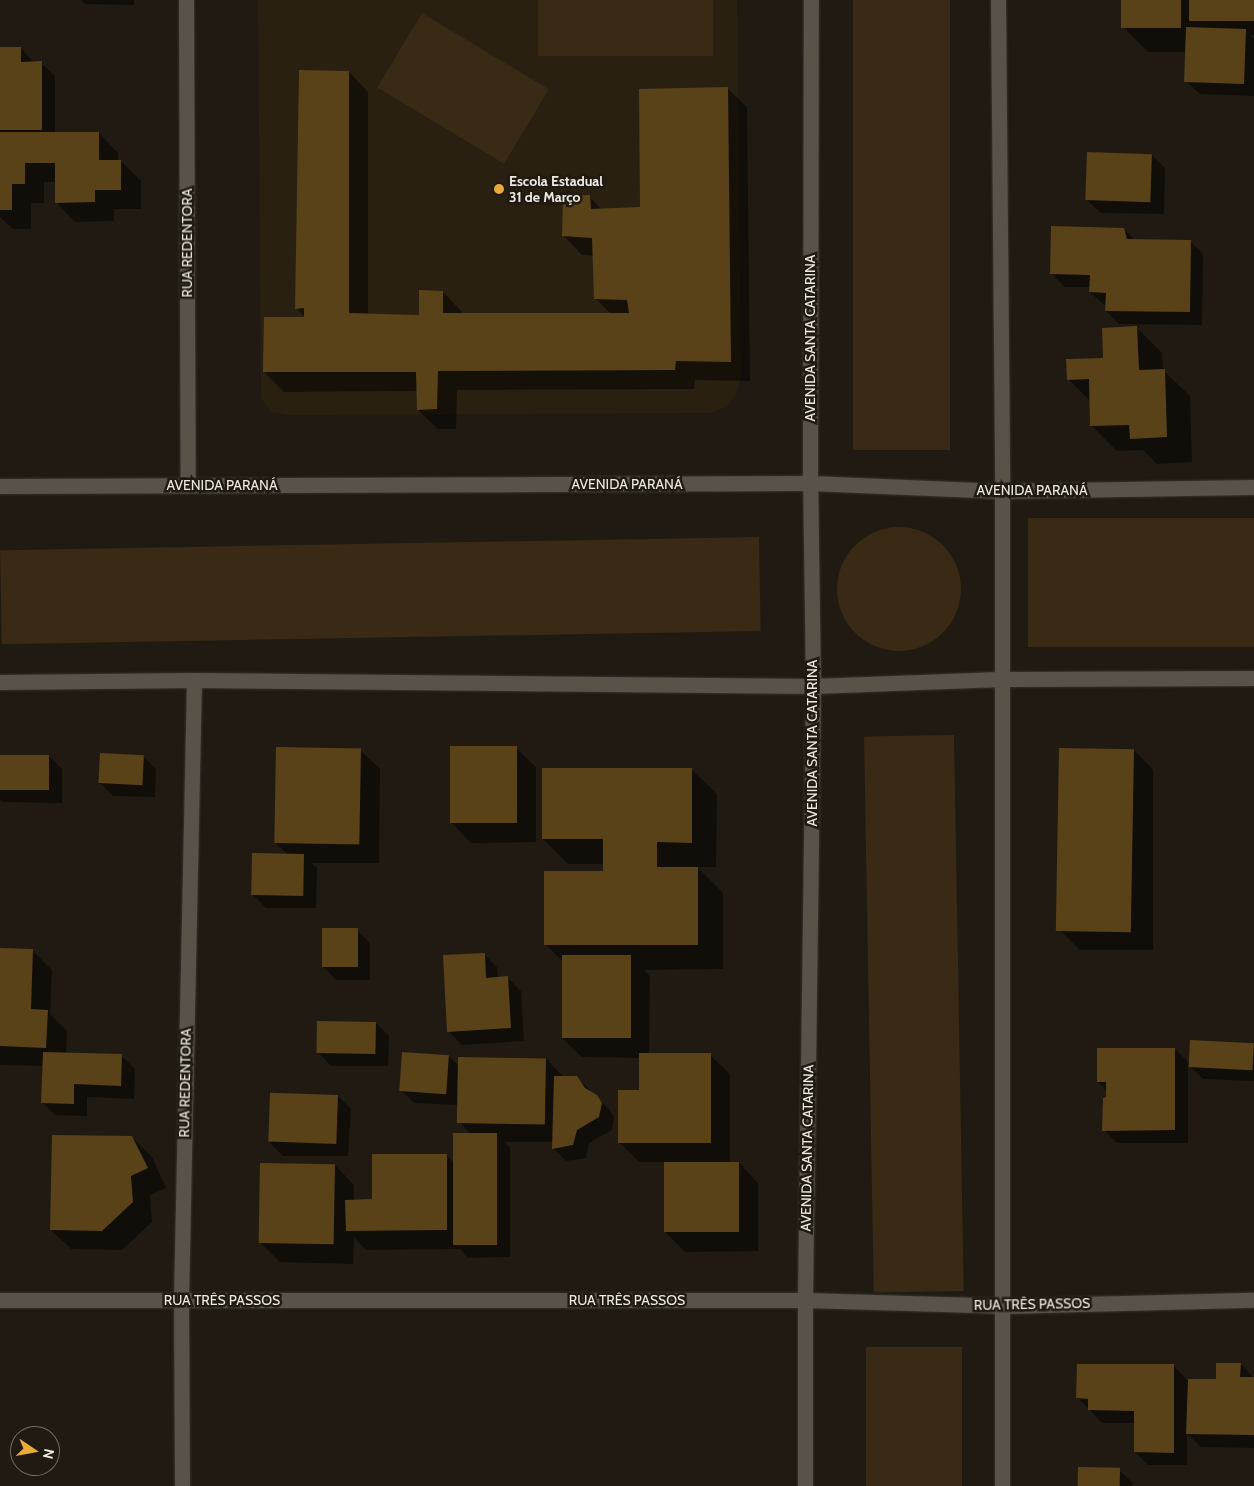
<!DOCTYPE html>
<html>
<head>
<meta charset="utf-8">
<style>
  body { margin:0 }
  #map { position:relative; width:1254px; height:1486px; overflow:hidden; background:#201a12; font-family:Cabin,sans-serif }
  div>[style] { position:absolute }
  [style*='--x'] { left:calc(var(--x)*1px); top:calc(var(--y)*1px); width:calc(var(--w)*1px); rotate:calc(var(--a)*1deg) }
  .built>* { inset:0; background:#292011 }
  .green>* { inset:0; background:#382a14; transform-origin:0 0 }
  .round { border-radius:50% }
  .shadow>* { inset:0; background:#0007 }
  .building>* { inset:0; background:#5a4218; transform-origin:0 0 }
  .roads { filter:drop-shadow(0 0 1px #37332e) drop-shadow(0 0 1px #37332e) }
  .street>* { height:15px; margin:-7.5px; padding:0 7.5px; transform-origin:7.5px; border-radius:7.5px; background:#595248 }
  .secondary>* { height:15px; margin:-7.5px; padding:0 7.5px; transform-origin:7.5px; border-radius:7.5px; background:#595248 }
  .dots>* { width:14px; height:14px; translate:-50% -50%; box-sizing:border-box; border:2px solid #201a12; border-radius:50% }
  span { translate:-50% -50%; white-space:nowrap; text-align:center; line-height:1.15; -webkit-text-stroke:5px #201a12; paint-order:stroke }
  .poi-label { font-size:14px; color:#ece8e2; font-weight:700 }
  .left { translate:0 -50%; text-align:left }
  .street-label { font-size:14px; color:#ece8e2 }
  .north { position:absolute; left:10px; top:1426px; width:50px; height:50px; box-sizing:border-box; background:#201a12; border:1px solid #726c65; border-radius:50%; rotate:102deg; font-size:14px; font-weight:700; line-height:20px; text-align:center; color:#ece8e2 }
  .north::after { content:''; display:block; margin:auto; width:18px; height:22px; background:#e9ab38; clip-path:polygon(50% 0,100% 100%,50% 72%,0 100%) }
</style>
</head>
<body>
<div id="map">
  <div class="built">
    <i style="clip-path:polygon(258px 0,737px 0,741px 377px,737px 393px,727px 407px,710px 413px,288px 415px,271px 412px,261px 398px)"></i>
  </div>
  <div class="green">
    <i style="left:538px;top:0;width:175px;height:56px"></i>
    <i style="left:853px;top:0;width:97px;height:450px"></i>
    <i style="left:422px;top:13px;width:148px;height:87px;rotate:31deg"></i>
    <i style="left:1028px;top:518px;width:226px;height:129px"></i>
    <i class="round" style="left:837px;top:527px;width:124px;height:124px"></i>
    <i style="left:759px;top:537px;width:94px;height:759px;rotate:89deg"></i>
    <i style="left:954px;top:735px;width:556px;height:90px;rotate:89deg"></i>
    <i style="left:962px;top:1347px;width:139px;height:96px;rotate:90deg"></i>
  </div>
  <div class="shadow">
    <i style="clip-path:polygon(81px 0,134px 0,134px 5px,85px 4px)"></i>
    <i style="clip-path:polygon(1122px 0,1254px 0,1254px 35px,1250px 35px,1254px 39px,1254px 96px,1200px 94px,1186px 81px,1187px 52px,1148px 52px,1123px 27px)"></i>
    <i style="clip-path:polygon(0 48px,21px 48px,34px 63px,41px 63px,55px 76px,55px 133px,99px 133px,118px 153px,118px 161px,121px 161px,141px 181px,141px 209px,114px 209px,114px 221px,75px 222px,56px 202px,56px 182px,44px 182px,44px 203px,31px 203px,31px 229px,13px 229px,0 217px)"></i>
    <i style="clip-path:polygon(349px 72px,368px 92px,368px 315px,420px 317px,443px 292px,462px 312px,462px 314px,611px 314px,595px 298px,594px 256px,582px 255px,563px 235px,589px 196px,602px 210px,641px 209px,727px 88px,747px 107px,750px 381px,695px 380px,694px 389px,457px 390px,456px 429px,438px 429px,418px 410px,418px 391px,284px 392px,264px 372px,306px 318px,296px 308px)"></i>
    <i style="clip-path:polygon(1152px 155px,1165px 168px,1164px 214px,1101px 213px,1087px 200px)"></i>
    <i style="clip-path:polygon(1124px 229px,1135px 240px,1190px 241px,1203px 254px,1202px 325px,1119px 324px,1106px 311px,1107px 305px,1104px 305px,1090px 292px,1091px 287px,1065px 287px,1052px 274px)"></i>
    <i style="clip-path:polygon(1137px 328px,1162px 353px,1163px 370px,1190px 396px,1192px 462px,1157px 464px,1143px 450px,1117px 451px,1092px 426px,1091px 402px,1068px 379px,1104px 359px)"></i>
    <i style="clip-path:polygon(516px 748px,536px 767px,536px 842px,471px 843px,452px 823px)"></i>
    <i style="clip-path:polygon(360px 750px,380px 769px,379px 863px,311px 863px,317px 868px,316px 908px,266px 908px,253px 895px,288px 855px,276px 843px)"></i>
    <i style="clip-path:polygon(1134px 750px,1153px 770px,1153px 950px,1080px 950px,1060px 930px)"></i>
    <i style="clip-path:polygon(0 756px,49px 756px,62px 769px,62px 803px,3px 802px,0 800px)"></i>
    <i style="clip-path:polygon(143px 756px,156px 769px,155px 797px,113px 796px,100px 783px)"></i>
    <i style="clip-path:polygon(691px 769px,717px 794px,716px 867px,697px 867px,723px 893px,723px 969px,644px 970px,650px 976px,649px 1054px,710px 1055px,730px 1074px,730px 1163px,739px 1163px,758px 1183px,758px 1251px,685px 1252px,666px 1233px,665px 1162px,639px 1162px,619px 1142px,640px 1091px,640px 1058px,582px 1057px,562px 1038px,563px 962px,546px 945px,604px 873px,604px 864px,568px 864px,543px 839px)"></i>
    <i style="clip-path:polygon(357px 930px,370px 943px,370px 980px,336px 980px,323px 966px)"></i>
    <i style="clip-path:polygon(0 949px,32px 950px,52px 970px,50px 1014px,67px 1031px,66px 1054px,122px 1056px,135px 1069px,134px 1099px,87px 1097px,87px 1116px,55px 1115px,42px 1102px,43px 1066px,0 1065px)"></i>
    <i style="clip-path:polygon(484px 954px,497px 967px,498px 978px,508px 978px,521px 991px,524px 1041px,462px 1045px,449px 1032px)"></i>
    <i style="clip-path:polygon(376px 1023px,389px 1036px,388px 1066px,331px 1066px,318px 1052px)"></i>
    <i style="clip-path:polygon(1254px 1044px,1254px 1081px,1203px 1079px,1188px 1064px,1188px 1143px,1117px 1143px,1104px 1130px,1107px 1091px,1098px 1082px,1175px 1049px,1190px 1064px)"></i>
    <i style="clip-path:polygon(449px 1056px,459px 1066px,546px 1059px,564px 1077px,576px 1077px,609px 1109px,614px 1117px,612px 1130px,589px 1143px,586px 1158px,566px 1161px,553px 1148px,553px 1142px,504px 1142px,510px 1147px,510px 1257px,468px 1258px,460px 1249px,366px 1250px,354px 1237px,353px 1264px,280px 1262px,261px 1243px,335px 1165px,354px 1185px,354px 1201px,373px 1201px,446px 1155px,455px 1164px,471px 1134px,459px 1122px,459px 1105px,414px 1103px,401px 1090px)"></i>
    <i style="clip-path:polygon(338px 1096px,351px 1109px,348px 1156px,283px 1156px,270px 1143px)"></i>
    <i style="clip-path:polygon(132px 1137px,152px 1157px,166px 1188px,150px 1195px,152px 1222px,122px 1250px,71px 1249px,51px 1230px)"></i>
    <i style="clip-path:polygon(1241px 1364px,1254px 1378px,1254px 1448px,1201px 1447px,1187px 1433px,1187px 1465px,1148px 1465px,1135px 1452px,1135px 1423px,1102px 1423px,1078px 1398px,1174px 1366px,1187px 1380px,1217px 1381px)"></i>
    <i style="clip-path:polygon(1119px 1470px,1133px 1483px,1132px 1486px,1079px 1486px)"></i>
  </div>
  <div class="building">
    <i style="left:1121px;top:0;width:60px;height:28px"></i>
    <i style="left:1189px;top:0;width:65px;height:21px"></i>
    <i style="left:1186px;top:27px;width:60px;height:55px;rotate:2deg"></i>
    <i style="clip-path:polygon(0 47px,21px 47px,21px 62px,42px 61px,42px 130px,0 130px)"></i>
    <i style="clip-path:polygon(299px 70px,349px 71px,349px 313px,419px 315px,419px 290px,443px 291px,443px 313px,629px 313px,627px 300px,594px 299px,592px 238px,562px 236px,563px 196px,590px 195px,591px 209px,640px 207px,639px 89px,728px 87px,731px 362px,676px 361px,675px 370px,438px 371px,437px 409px,417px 410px,416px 372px,263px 372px,264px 317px,304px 317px,304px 308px,295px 309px)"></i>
    <i style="clip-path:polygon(0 132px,99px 132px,99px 160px,121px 160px,121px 190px,95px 190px,95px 202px,55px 203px,55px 163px,25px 163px,25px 184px,12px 184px,12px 210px,0 210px)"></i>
    <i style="left:1087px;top:152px;width:65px;height:48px;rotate:2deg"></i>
    <i style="clip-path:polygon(1051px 226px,1124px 228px,1127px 239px,1191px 240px,1190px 312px,1105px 311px,1106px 293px,1089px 292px,1090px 275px,1050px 274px)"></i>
    <i style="clip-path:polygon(1137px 326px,1139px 370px,1165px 369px,1167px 437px,1130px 439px,1129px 425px,1090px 426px,1089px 379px,1067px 380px,1066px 359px,1103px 358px,1102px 328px)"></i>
    <i style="left:517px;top:746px;width:77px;height:67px;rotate:90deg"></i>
    <i style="left:276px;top:747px;width:85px;height:96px;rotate:1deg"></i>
    <i style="left:1059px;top:748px;width:75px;height:183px;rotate:1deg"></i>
    <i style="left:100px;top:753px;width:44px;height:30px;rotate:3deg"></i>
    <i style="left:0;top:755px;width:49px;height:35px"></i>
    <i style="clip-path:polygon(542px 768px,692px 768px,692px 843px,657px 842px,657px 867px,698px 867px,698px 945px,544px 945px,544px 871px,603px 871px,603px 839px,542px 839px)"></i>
    <i style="left:252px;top:853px;width:52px;height:42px;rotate:1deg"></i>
    <i style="left:322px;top:928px;width:36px;height:39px"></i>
    <i style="clip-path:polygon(0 948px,33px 949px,31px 1009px,48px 1010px,46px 1048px,0 1046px)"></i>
    <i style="clip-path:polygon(485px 953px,486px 978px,508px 976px,511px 1028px,447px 1032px,443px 955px)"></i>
    <i style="left:562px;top:955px;width:69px;height:83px"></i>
    <i style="left:317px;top:1021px;width:59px;height:32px;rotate:1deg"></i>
    <i style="left:1190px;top:1040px;width:64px;height:27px;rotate:3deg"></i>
    <i style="clip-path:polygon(1097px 1048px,1175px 1048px,1175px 1130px,1102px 1131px,1103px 1098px,1106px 1097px,1106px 1082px,1097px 1082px)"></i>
    <i style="clip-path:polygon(43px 1052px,122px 1054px,121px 1086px,74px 1084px,74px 1104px,41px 1103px)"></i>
    <i style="left:402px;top:1052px;width:47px;height:39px;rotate:4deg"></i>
    <i style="clip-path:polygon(639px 1053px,711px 1053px,711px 1143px,618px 1143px,618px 1090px,639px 1090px)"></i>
    <i style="left:458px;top:1057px;width:88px;height:66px;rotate:1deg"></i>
    <i style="clip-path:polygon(554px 1076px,577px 1076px,585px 1088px,597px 1095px,602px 1103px,599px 1117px,577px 1130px,573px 1145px,552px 1149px)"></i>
    <i style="left:338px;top:1095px;width:49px;height:68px;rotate:92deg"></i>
    <i style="left:453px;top:1133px;width:44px;height:112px"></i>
    <i style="clip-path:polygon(52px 1135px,132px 1136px,148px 1168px,131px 1176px,133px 1202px,102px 1231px,50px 1230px)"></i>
    <i style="clip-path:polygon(372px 1154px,447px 1154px,447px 1230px,346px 1231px,345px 1200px,372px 1199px)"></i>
    <i style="left:739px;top:1162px;width:70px;height:75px;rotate:90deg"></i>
    <i style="left:260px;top:1163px;width:75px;height:80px;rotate:1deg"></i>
    <i style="clip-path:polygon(1216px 1363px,1241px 1363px,1240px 1377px,1254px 1377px,1254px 1435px,1186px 1434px,1188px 1379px,1216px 1379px)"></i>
    <i style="clip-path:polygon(1077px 1364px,1174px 1364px,1174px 1453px,1134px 1452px,1134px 1411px,1088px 1410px,1088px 1399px,1076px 1398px)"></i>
    <i style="left:1078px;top:1467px;width:42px;height:19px;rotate:1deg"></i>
  </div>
  <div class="roads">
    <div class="street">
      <i style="--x:186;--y:0;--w:485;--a:89.8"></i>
      <i style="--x:0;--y:1300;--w:805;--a:0"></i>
      <i style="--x:805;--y:1300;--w:197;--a:1.7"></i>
      <i style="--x:1002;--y:1306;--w:252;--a:-1.4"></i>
      <i style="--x:182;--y:1486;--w:186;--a:-90.3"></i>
      <i style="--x:181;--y:1300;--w:620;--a:-88.8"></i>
    </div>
    <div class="secondary">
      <i style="--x:998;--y:0;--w:491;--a:89.5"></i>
      <i style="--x:1002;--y:491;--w:995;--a:90"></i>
      <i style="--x:0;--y:486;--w:810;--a:-0.21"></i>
      <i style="--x:810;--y:483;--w:192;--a:2.4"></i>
      <i style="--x:1002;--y:491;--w:252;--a:-0.9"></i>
      <i style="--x:0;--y:682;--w:194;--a:-0.6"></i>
      <i style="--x:194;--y:680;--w:619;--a:0.56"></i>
      <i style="--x:813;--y:686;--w:188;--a:-2.1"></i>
      <i style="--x:1001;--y:679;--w:253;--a:-0.2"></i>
      <i style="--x:805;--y:1486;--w:186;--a:-90"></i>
      <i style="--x:805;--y:1300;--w:614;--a:-89.25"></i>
      <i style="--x:813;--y:686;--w:203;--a:-90.8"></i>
      <i style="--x:810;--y:483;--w:483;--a:-89.9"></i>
    </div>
  </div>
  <div class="dots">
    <i style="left:499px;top:189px;background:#e9ab38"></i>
  </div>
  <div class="poi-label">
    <span class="left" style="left:509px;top:189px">Escola Estadual<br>31 de Março</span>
  </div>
  <div class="street-label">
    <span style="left:187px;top:243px;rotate:-90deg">RUA REDENTORA</span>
    <span style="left:810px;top:338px;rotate:-90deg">AVENIDA SANTA CATARINA</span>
    <span style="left:627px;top:484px">AVENIDA PARANÁ</span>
    <span style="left:222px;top:485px">AVENIDA PARANÁ</span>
    <span style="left:1032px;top:490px">AVENIDA PARANÁ</span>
    <span style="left:812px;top:743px;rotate:-90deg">AVENIDA SANTA CATARINA</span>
    <span style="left:185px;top:1083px;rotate:-89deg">RUA REDENTORA</span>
    <span style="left:807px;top:1148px;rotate:-89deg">AVENIDA SANTA CATARINA</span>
    <span style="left:222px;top:1300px">RUA TRÊS PASSOS</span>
    <span style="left:627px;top:1300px">RUA TRÊS PASSOS</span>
    <span style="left:1032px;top:1304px;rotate:-1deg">RUA TRÊS PASSOS</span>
  </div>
  <div class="north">N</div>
</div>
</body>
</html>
